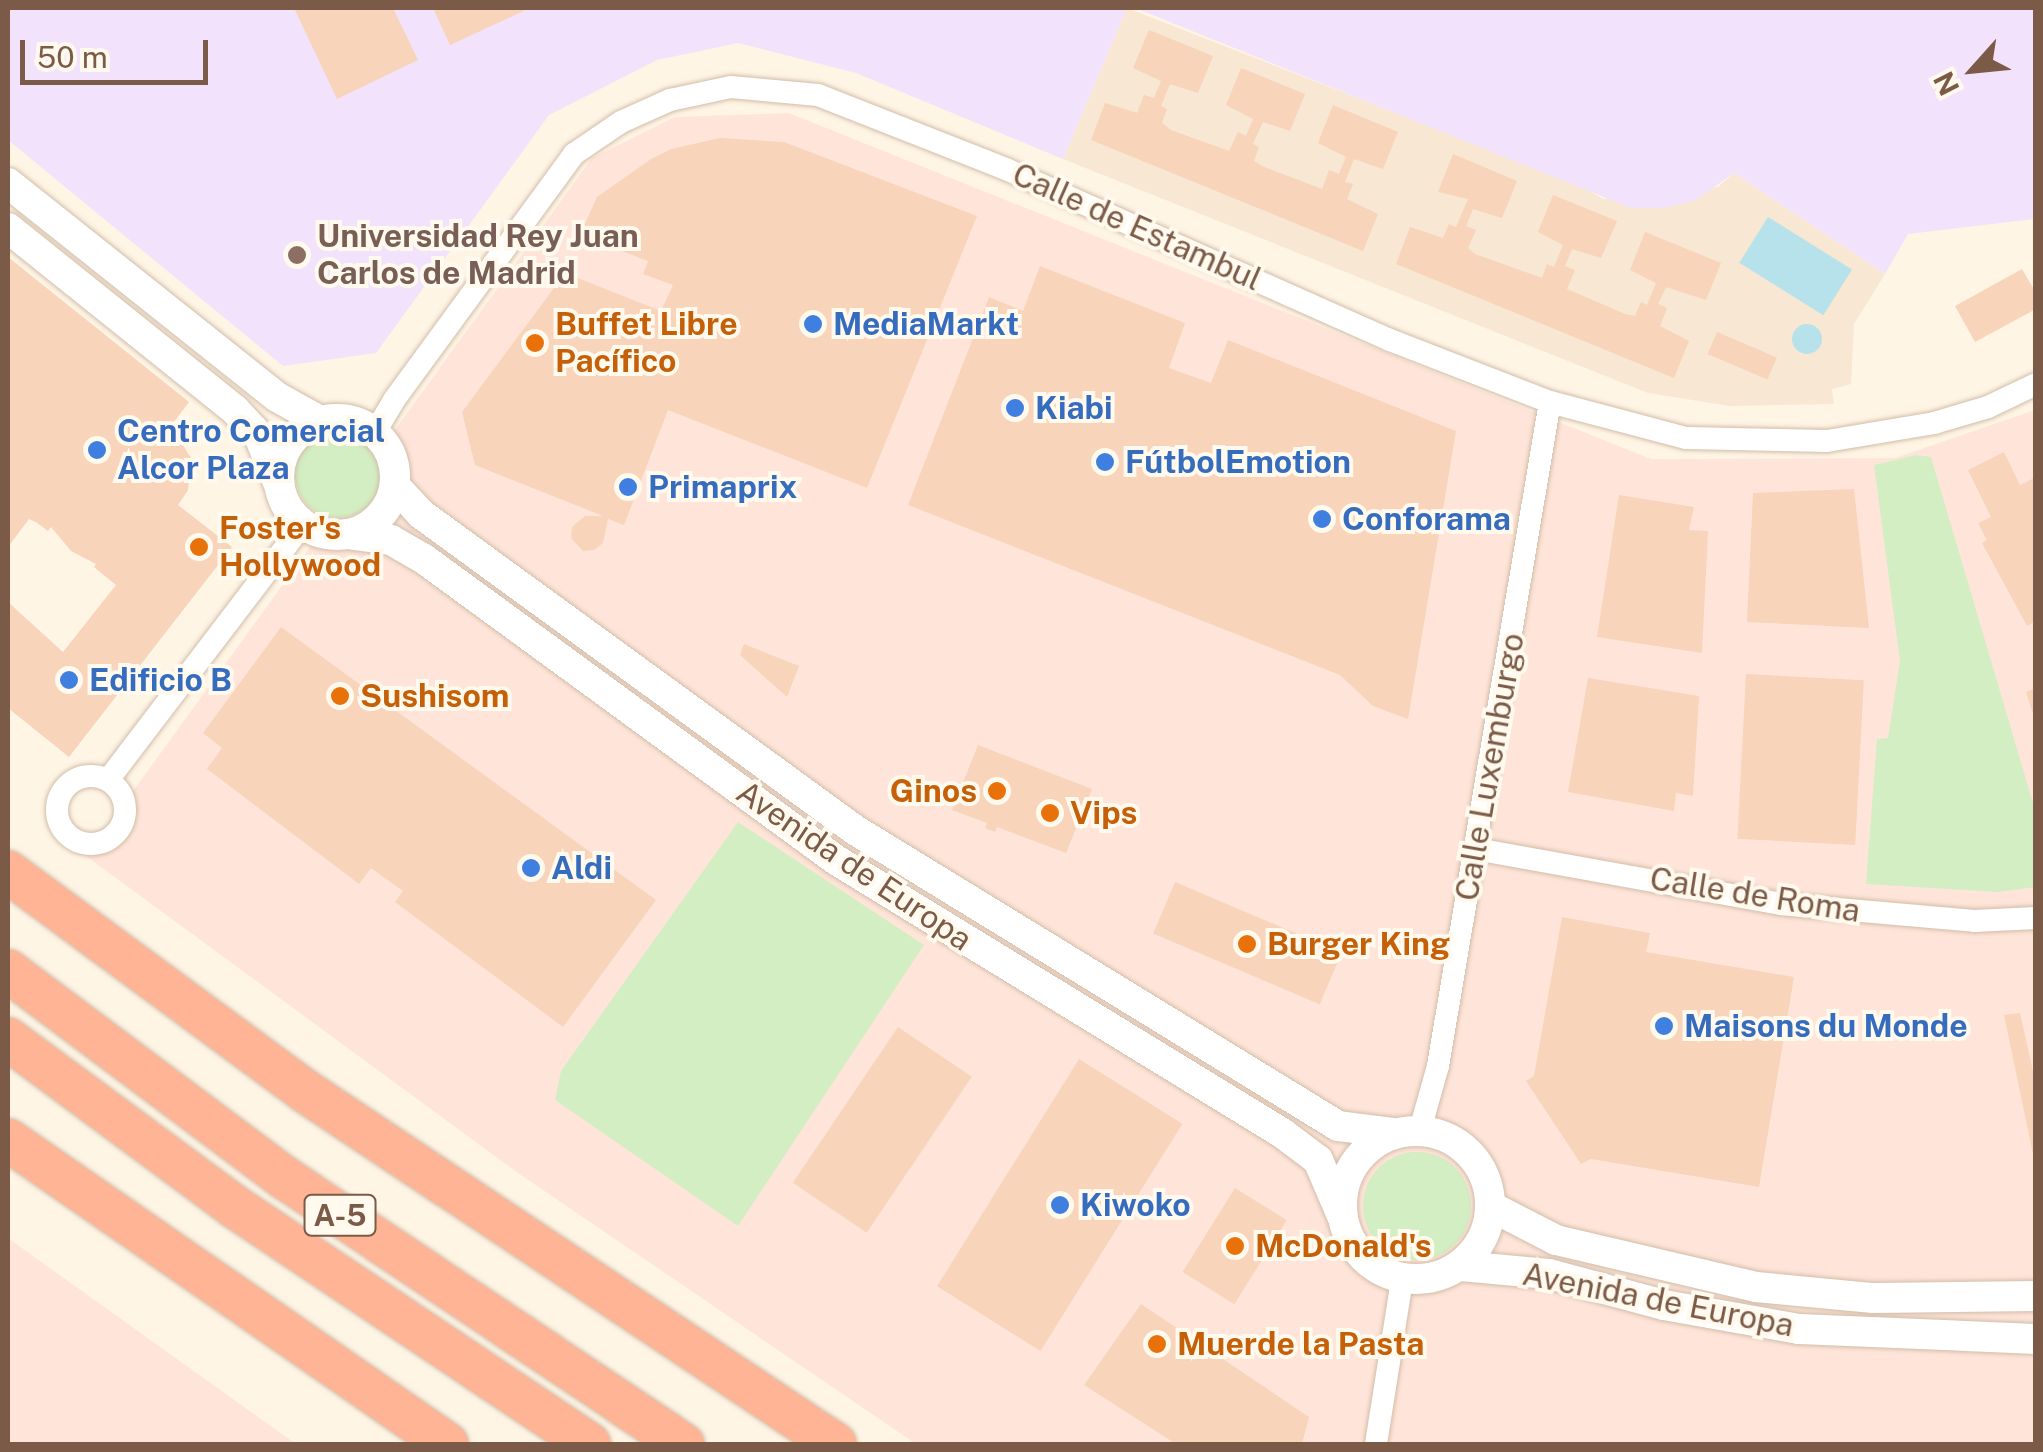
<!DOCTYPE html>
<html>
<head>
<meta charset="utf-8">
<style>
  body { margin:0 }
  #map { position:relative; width:2043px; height:1452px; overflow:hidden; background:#fff5e5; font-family:"Public Sans",sans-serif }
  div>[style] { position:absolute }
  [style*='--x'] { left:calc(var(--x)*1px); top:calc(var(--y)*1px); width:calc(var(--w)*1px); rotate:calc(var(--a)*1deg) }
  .residential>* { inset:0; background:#f7e7d3 }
  .commercial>* { inset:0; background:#ffe5d9 }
  .education>* { inset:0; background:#f2e2fb }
  .green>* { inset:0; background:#d3eec2 }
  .round { border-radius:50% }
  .water>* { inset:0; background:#b7e2eb; transform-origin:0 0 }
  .building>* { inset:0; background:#f7d4ba; transform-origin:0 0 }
  .roads { filter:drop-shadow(0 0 2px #d2bda9) drop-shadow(0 0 2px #d2bda9) }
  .minor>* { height:22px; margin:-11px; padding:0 11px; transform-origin:11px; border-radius:11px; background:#fff }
  .minor>.ring { margin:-11px; padding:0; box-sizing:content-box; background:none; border:22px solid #fff; border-radius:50% }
  .tertiary>* { height:30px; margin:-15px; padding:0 15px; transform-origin:15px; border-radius:15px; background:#fff }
  .tertiary>.ring { margin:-15px; padding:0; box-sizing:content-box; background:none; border:30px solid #fff; border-radius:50% }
  .motorway>* { height:42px; margin:-21px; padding:0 21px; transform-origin:21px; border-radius:21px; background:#ffb496 }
  .dots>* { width:28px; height:28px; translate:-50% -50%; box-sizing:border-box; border:5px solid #fff9ee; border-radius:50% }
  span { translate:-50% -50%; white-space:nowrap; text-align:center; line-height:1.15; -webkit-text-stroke:8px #fff9ee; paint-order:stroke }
  .shield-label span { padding:2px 8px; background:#fff9ee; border:2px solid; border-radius:8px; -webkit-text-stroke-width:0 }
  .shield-label { font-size:30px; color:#7b5b47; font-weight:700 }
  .street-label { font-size:32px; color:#7b5b47 }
  .education-label { font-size:32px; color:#785e54; font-weight:700 }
  .left { translate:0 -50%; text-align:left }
  .shop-label { font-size:32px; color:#366cbe; font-weight:700 }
  .food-label { font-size:32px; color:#c56008; font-weight:700 }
  .right { translate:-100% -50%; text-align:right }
  .frame { position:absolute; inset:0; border:10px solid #7b5b47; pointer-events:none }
  .north { position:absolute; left:1923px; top:20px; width:100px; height:100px; -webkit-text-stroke:8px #fff9ee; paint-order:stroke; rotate:243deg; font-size:28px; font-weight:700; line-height:40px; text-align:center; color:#7b5b47 }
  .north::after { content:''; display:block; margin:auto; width:35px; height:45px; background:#7b5b47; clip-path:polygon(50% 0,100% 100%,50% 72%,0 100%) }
  .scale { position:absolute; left:20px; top:40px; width:188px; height:45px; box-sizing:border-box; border:5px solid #7b5b47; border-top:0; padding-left:12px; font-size:30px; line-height:35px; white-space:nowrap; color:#7b5b47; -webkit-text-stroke:8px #fff9ee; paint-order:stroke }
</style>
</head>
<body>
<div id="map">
  <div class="residential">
    <i style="clip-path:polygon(1127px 8px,1578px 184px,1603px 199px,1718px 187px,1734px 173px,1885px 274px,1854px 324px,1851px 384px,1832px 389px,1834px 404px,1730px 406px,1648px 393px,1063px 159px)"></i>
  </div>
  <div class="commercial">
    <i style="clip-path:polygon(789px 113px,1651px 459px,1895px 458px,2035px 410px,2035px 1444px,916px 1444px,518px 1173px,86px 856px,592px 158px,675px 117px)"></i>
    <i style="clip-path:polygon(8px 1238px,296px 1444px,8px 1444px)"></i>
  </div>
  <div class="education">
    <i style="clip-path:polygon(8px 8px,1127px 8px,1063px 159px,856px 73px,738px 43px,657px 60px,549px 115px,376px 353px,283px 366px,8px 140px)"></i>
    <i style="clip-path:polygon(1135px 8px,2035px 8px,2035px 219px,1908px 234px,1885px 274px,1734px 173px,1696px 200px,1664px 208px,1631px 208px)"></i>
  </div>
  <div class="green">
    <i class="round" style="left:295px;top:432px;width:86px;height:86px"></i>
    <i style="clip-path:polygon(1916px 455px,1931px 457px,2035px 810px,2035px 887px,1998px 892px,1866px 884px,1877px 739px,1888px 738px,1900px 661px,1874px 465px)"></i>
    <i style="clip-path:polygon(738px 822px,924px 945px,738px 1226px,555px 1100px,561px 1071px)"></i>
    <i class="round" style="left:1363px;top:1152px;width:108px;height:108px"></i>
  </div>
  <div class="water">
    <i style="left:1768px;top:217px;width:99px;height:54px;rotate:32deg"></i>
    <i class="round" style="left:1792px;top:324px;width:30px;height:30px"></i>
  </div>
  <div class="building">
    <i style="clip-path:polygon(294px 8px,393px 8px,418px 60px,337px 99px)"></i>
    <i style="clip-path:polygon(433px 8px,530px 8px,450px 45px)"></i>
    <i style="clip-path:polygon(1149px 30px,1213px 56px,1198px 93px,1170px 84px,1161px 106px,1167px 109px,1162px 123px,1171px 130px,1229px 151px,1238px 132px,1246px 136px,1253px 119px,1226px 105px,1241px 68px,1305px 94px,1290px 131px,1263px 122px,1253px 144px,1259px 147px,1254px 161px,1264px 167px,1322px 189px,1329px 170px,1339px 174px,1346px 157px,1318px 143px,1333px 105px,1398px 132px,1383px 169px,1354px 159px,1345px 182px,1353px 184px,1347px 199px,1378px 214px,1363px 251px,1091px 140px,1105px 103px,1137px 113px,1144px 95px,1154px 98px,1161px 81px,1133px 68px)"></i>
    <i style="clip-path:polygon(720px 138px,784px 142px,977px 216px,867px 488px,668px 410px,624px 525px,608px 519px,603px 543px,594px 550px,583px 551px,571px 538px,572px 527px,585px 516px,603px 516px,475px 465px,462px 412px,565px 273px,661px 311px,673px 285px,643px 274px,648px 261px,580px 235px,597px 197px,651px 159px,671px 149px)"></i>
    <i style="clip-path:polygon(1453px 154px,1517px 181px,1502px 218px,1473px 209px,1466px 226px,1476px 230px,1468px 248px,1475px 254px,1542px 278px,1547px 264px,1554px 267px,1563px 245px,1538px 232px,1553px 195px,1617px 221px,1601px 258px,1572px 249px,1565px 266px,1575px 270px,1567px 289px,1625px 314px,1635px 316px,1641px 302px,1647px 305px,1656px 283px,1630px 270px,1645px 232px,1721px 263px,1706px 300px,1666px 287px,1658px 304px,1667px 308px,1660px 326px,1689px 341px,1674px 378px,1396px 264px,1410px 227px,1443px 238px,1449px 224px,1456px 227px,1468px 199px,1438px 192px)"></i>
    <i style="clip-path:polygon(8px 257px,189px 402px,171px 426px,191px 458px,188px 490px,178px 505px,232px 547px,69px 757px,8px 708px,8px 602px,63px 652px,116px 585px,94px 567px,96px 564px,71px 551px,51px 527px,48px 531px,36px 522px,29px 519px,8px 547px)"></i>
    <i style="clip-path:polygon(1040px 266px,1185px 323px,1169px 368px,1211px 383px,1228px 340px,1456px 431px,1408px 719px,1373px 706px,1340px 675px,908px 505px,989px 297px,1023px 311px)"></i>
    <i style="clip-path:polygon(2022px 269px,2036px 293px,2036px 309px,1975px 342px,1955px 306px)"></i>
    <i style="left:1717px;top:332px;width:65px;height:24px;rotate:23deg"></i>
    <i style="clip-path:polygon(2004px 452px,2020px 485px,2036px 477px,2036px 621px,2027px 626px,1982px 543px,1987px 540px,1978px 523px,1991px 517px,1968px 470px)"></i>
    <i style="clip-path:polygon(1854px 489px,1869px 628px,1747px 622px,1753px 493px)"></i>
    <i style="clip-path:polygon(1619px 495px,1694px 507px,1689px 530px,1708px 531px,1702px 653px,1597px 637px)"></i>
    <i style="clip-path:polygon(281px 627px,656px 900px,563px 1027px,395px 902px,403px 891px,371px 868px,359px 884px,207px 769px,222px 748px,203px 733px)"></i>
    <i style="clip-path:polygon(744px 644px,799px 666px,787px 697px,740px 655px)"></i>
    <i style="left:1746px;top:674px;width:118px;height:165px;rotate:3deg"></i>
    <i style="clip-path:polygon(1588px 678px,1699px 696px,1693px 796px,1676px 793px,1674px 811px,1568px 792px)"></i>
    <i style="clip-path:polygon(2036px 688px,2036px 720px,2035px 720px,2026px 692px)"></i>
    <i style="clip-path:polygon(978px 745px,1092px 789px,1066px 853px,997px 827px,995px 832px,985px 828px,987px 823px,952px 810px)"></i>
    <i style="left:1175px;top:882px;width:181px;height:56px;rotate:23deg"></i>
    <i style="clip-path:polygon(1562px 917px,1650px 933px,1646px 952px,1794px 977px,1759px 1187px,1591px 1159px,1581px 1164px,1526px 1081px,1534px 1076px)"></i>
    <i style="clip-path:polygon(2020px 1013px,2036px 1085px,2034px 1159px,2004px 1015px)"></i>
    <i style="left:898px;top:1027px;width:89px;height:188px;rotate:34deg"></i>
    <i style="left:1079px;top:1059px;width:122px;height:268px;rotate:32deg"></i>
    <i style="left:1235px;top:1188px;width:61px;height:99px;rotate:32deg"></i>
    <i style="clip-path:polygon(1141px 1304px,1309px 1417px,1302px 1444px,1176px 1444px,1084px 1385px)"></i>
  </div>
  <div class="roads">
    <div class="minor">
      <i style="--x:375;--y:432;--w:37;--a:-59"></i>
      <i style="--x:394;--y:400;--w:305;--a:-53.8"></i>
      <i style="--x:574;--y:154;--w:57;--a:-34.2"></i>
      <i style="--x:621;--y:122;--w:54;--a:-24.2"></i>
      <i style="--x:670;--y:100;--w:62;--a:-12"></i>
      <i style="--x:731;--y:87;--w:87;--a:5.3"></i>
      <i style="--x:818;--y:95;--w:204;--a:21.5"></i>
      <i style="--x:1008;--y:170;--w:418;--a:24"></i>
      <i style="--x:1390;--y:340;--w:172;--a:21.2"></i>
      <i style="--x:1550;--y:402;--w:141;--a:14.8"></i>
      <i style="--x:1686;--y:438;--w:141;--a:1.2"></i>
      <i style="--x:1827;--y:441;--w:109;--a:-9.5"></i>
      <i style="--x:1934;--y:423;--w:56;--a:-16.5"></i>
      <i style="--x:1988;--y:407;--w:53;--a:-25.6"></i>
      <i class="ring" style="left:57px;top:776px;width:46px;height:46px"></i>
      <i style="--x:108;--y:780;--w:322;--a:-52.7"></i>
      <i style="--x:1476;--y:849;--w:310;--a:10.2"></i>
      <i style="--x:1781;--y:904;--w:194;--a:5"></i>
      <i style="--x:1974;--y:921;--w:62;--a:-2.8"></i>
      <i style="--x:1420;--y:1130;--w:66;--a:-74.3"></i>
      <i style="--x:1438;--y:1066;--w:673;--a:-80.43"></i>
      <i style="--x:1376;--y:1444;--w:167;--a:-81"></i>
    </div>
    <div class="tertiary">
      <i style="--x:8;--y:183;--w:344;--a:38.5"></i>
      <i style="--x:277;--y:397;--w:49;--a:29.2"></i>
      <i style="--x:8;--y:228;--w:291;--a:38.7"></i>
      <i style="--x:235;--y:410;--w:35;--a:47"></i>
      <i style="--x:259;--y:436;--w:53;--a:67.8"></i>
      <i class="ring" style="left:279px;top:419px;width:86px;height:86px"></i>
      <i style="--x:395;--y:486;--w:38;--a:47"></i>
      <i style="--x:421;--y:514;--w:537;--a:36.06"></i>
      <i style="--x:855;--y:830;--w:566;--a:31.5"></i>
      <i style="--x:1338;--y:1126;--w:56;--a:7.1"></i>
      <i style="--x:347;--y:534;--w:44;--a:7.8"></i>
      <i style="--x:391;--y:540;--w:38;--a:30"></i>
      <i style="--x:424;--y:559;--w:510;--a:36.15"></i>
      <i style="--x:836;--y:860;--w:523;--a:31.47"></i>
      <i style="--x:1282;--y:1133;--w:45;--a:36.9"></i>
      <i style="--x:1318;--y:1160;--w:61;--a:66.8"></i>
      <i class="ring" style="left:1342px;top:1131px;width:118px;height:118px"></i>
      <i style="--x:1490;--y:1206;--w:74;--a:27.3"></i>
      <i style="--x:1556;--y:1240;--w:205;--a:13.2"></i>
      <i style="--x:1756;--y:1287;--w:118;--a:5.4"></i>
      <i style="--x:1873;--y:1298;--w:163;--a:-0.7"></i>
      <i style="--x:1461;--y:1266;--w:88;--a:5.2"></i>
      <i style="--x:1549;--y:1274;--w:119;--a:15.1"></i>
      <i style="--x:1664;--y:1305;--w:137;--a:10.1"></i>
      <i style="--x:1799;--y:1329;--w:237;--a:2.4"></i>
    </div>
    <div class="motorway">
      <i style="--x:8;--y:872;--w:369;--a:36.4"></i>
      <i style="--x:305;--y:1091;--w:637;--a:33.67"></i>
      <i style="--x:8;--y:971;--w:346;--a:36.8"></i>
      <i style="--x:285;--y:1178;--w:479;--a:33.8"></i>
      <i style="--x:8;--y:1039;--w:279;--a:36.5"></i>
      <i style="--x:232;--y:1205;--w:430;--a:33.8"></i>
      <i style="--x:8;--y:1140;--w:534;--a:34.7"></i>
    </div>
  </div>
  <div class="dots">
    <i style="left:297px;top:255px;background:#8d6e63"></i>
    <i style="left:813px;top:324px;background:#3f7fe0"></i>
    <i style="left:535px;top:343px;background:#e8710a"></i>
    <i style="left:1015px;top:408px;background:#3f7fe0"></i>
    <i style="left:97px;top:450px;background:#3f7fe0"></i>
    <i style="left:1105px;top:462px;background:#3f7fe0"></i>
    <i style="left:628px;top:487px;background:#3f7fe0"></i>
    <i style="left:1322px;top:519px;background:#3f7fe0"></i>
    <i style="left:199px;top:547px;background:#e8710a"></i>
    <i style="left:69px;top:680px;background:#3f7fe0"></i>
    <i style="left:340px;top:696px;background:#e8710a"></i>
    <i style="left:997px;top:791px;background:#e8710a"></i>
    <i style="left:1050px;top:813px;background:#e8710a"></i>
    <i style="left:531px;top:868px;background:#3f7fe0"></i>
    <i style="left:1247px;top:944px;background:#e8710a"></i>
    <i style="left:1664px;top:1026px;background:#3f7fe0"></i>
    <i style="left:1060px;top:1205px;background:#3f7fe0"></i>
    <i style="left:1235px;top:1246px;background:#e8710a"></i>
    <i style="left:1157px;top:1344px;background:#e8710a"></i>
  </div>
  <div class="shield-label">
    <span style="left:340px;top:1215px">A-5</span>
  </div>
  <div class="street-label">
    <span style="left:1137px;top:227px;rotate:24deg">Calle de Estambul</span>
    <span style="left:1490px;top:767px;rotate:-80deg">Calle Luxemburgo</span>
    <span style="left:854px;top:866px;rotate:34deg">Avenida de Europa</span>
    <span style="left:1755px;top:895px;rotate:9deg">Calle de Roma</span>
    <span style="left:1658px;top:1300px;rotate:11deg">Avenida de Europa</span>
  </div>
  <div class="education-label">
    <span class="left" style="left:317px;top:255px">Universidad Rey Juan<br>Carlos de Madrid</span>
  </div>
  <div class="shop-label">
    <span class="left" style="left:833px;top:324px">MediaMarkt</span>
    <span class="left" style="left:1035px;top:408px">Kiabi</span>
    <span class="left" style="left:117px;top:450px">Centro Comercial<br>Alcor Plaza</span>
    <span class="left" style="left:1125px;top:462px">FútbolEmotion</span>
    <span class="left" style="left:648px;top:487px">Primaprix</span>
    <span class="left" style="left:1342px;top:519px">Conforama</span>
    <span class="left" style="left:89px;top:680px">Edificio B</span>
    <span class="left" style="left:551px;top:868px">Aldi</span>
    <span class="left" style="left:1684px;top:1026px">Maisons du Monde</span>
    <span class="left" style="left:1080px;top:1205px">Kiwoko</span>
  </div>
  <div class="food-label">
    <span class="left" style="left:555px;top:343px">Buffet Libre<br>Pacífico</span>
    <span class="left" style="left:219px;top:547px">Foster's<br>Hollywood</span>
    <span class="left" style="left:360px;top:696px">Sushisom</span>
    <span class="right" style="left:977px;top:791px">Ginos</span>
    <span class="left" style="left:1070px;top:813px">Vips</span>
    <span class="left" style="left:1267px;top:944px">Burger King</span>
    <span class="left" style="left:1255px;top:1246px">McDonald's</span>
    <span class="left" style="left:1177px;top:1344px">Muerde la Pasta</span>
  </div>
  <div class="frame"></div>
  <div class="north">N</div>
  <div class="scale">50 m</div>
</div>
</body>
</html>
